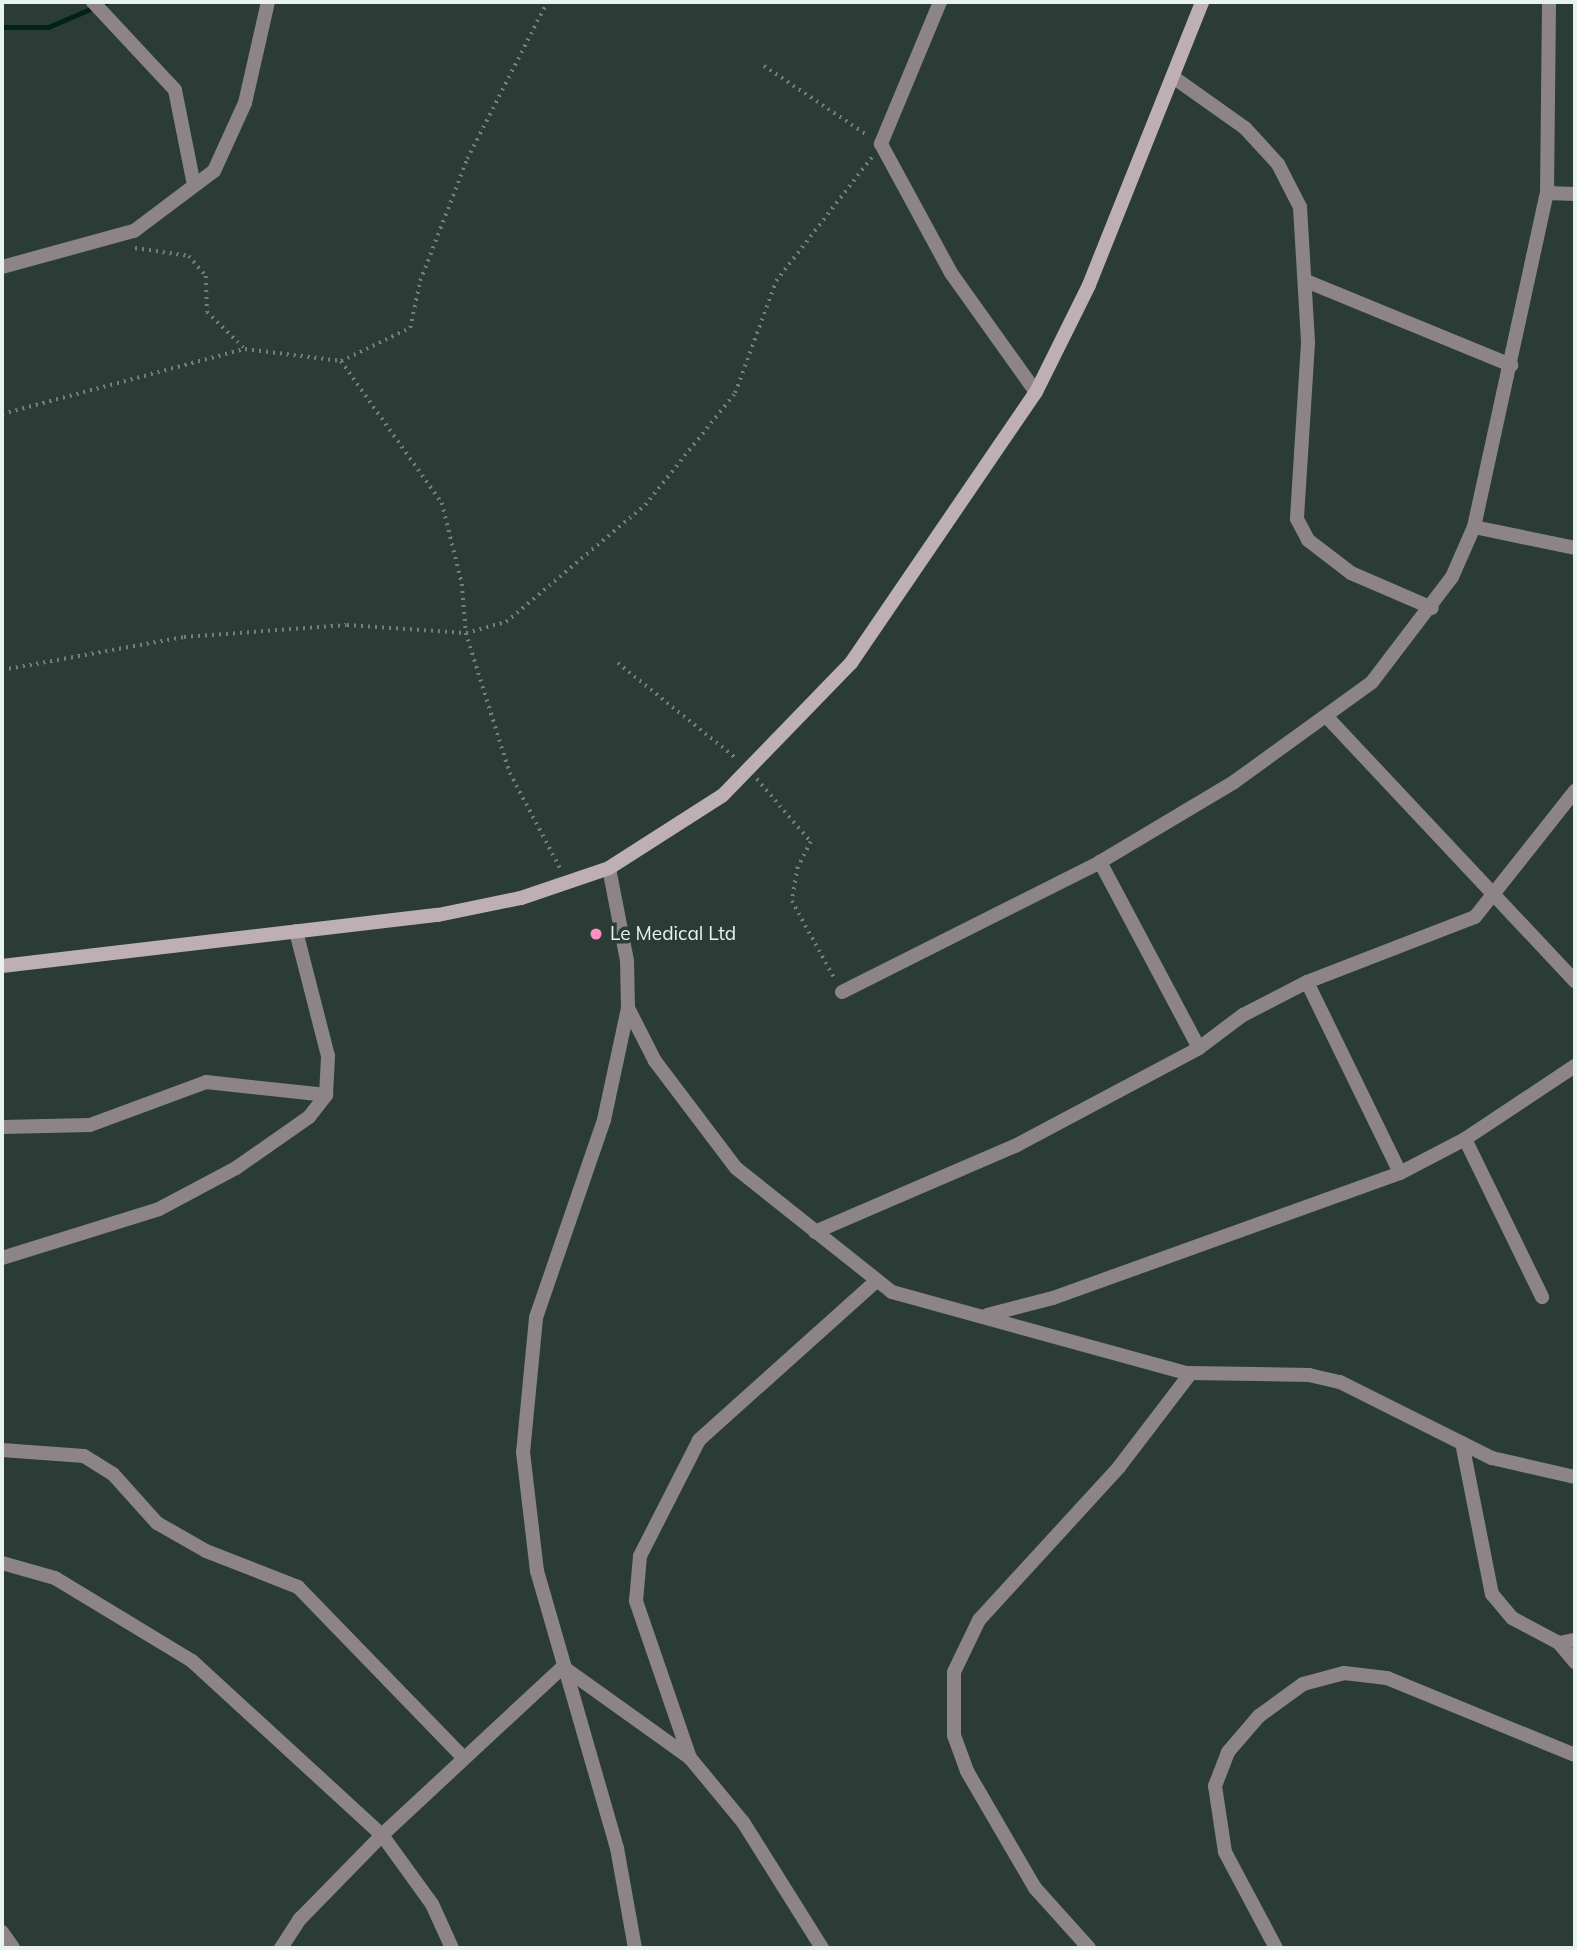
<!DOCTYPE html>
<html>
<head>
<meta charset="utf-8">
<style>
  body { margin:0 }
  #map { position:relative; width:1577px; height:1950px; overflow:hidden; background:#2a3c35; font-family:Mulish,sans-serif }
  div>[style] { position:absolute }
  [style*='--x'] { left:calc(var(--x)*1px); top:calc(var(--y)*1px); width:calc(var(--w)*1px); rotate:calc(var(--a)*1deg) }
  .stream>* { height:5px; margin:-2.5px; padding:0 2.5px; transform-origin:2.5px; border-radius:2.5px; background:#002217 }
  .path>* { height:3.5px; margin-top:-1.75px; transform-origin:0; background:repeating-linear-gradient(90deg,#71807b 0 2px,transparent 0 7px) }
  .minor>* { height:14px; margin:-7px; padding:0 7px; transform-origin:7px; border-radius:7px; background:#8d8488 }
  .secondary>* { height:14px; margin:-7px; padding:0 7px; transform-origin:7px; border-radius:7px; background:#bdafb5 }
  .dots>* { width:19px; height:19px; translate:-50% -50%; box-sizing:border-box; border:4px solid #2a3c35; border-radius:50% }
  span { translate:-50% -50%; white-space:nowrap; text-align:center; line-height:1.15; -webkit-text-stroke:7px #2a3c35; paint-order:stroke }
  .poi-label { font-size:19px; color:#e8f3ef }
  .left { translate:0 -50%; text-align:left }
  .frame { position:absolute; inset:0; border:4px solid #e8f3ef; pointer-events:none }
</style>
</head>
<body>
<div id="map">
  <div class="stream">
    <i style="--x:2;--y:27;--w:46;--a:0"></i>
    <i style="--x:48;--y:27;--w:64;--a:-23"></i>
  </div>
  <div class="path">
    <i style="--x:764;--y:66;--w:124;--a:33.8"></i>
    <i style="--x:135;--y:248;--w:55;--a:8.4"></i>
    <i style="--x:189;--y:256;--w:26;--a:50"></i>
    <i style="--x:206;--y:276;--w:36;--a:88"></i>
    <i style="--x:207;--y:312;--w:53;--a:44.2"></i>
    <i style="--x:341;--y:361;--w:174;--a:54.6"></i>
    <i style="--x:442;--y:503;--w:83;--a:76.1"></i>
    <i style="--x:462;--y:584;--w:49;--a:85.3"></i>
    <i style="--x:466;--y:633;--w:147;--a:72.6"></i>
    <i style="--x:510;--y:773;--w:107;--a:62.2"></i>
    <i style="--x:2;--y:414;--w:252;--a:-15"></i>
    <i style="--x:245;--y:349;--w:97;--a:7.1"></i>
    <i style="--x:341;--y:361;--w:76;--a:-25.6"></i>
    <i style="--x:410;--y:328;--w:48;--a:-78"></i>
    <i style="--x:420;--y:281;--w:131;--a:-68.9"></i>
    <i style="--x:467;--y:159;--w:176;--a:-63"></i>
    <i style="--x:618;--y:663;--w:153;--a:38.9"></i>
    <i style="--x:2;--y:670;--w:185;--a:-10.3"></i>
    <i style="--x:184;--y:637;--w:163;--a:-4.2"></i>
    <i style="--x:347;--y:625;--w:119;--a:3.8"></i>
    <i style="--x:466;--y:633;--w:41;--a:-15.4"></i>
    <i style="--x:506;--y:622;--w:182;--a:-40.1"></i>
    <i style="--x:645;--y:505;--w:144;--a:-51.2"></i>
    <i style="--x:735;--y:393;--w:119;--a:-69.9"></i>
    <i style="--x:776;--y:281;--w:157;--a:-52.3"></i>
    <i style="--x:757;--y:779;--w:83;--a:49.4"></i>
    <i style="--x:811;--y:842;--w:28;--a:117"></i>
    <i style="--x:798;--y:867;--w:35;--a:100"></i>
    <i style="--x:792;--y:901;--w:91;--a:61.2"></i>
  </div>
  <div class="minor">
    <i style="--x:93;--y:2;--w:120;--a:47"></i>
    <i style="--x:175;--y:90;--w:97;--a:78.7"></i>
    <i style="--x:940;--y:2;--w:154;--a:112.6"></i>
    <i style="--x:881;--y:144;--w:147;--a:61.5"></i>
    <i style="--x:951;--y:273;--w:146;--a:54.5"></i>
    <i style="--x:1173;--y:77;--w:88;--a:35.3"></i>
    <i style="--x:1245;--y:128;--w:49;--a:47.5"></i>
    <i style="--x:1278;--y:164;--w:48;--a:62.9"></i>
    <i style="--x:1300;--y:207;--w:136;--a:86.6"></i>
    <i style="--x:1308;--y:343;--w:176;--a:93.6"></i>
    <i style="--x:1297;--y:519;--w:24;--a:62"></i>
    <i style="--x:1308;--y:540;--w:54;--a:37.5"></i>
    <i style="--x:1351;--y:573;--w:88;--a:23.4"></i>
    <i style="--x:1547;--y:193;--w:28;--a:2"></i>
    <i style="--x:2;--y:267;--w:137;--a:-15.3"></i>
    <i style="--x:134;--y:231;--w:100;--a:-36.9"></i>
    <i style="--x:214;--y:171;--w:75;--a:-65.5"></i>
    <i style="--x:245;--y:103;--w:104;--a:-77.2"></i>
    <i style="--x:1306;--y:281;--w:222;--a:22.3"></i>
    <i style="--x:1474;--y:527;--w:103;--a:11.7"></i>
    <i style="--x:1326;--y:716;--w:364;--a:46.8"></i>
    <i style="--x:609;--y:868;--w:95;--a:79"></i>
    <i style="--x:627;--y:961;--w:47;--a:88.8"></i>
    <i style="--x:628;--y:1008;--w:59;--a:63"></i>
    <i style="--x:655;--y:1061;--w:134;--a:52.9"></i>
    <i style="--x:736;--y:1168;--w:199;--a:38.5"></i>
    <i style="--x:892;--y:1292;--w:306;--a:15.4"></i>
    <i style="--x:1187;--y:1373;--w:122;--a:0.9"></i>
    <i style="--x:1309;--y:1375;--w:32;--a:13"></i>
    <i style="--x:1340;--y:1382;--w:170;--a:26.6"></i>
    <i style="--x:1492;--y:1458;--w:85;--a:12.9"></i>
    <i style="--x:1307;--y:982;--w:212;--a:64"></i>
    <i style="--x:842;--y:992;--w:289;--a:-26.7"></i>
    <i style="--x:628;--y:1008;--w:115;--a:102.1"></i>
    <i style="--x:604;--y:1120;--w:209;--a:109"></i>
    <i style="--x:536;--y:1318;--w:135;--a:95.5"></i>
    <i style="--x:523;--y:1452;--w:120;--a:83.3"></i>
    <i style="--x:537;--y:1571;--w:288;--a:73.9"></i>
    <i style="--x:617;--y:1848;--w:102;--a:79.8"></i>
    <i style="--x:1199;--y:1048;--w:55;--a:-36.9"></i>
    <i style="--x:1243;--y:1015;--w:72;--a:-27.3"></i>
    <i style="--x:1307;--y:982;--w:180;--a:-21.2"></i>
    <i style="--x:1475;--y:917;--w:161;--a:-51.6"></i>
    <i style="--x:2;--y:1127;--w:88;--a:-1.3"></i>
    <i style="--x:90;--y:1125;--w:124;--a:-20.3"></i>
    <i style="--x:206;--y:1082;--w:121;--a:6.2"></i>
    <i style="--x:1465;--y:1139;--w:176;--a:64"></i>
    <i style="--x:815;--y:1232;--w:218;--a:-23.3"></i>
    <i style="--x:1015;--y:1146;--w:208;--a:-28"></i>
    <i style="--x:1199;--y:1048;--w:211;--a:-118"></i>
    <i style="--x:1100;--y:862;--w:156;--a:-30.8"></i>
    <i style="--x:1234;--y:782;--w:170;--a:-35.9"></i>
    <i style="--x:1372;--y:682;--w:132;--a:-52.7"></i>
    <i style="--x:1452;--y:577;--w:55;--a:-66.3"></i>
    <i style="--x:1474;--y:527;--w:342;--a:-77.7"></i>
    <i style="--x:1547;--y:193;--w:191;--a:-89.4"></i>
    <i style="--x:2;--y:1258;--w:164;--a:-17.3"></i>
    <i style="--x:159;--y:1209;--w:87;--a:-28"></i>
    <i style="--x:236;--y:1168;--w:89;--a:-34.9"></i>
    <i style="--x:309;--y:1117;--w:28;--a:-52"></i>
    <i style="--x:326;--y:1095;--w:39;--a:-87"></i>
    <i style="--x:328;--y:1056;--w:129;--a:-104.4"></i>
    <i style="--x:987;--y:1315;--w:68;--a:-14.4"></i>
    <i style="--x:1053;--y:1298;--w:369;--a:-19.8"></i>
    <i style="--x:1400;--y:1173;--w:73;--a:-27.6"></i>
    <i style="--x:1465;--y:1139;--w:132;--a:-33.6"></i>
    <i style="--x:1462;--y:1443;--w:154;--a:78.8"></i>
    <i style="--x:1492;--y:1594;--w:31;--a:50"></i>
    <i style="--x:1512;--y:1618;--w:53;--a:28"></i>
    <i style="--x:1559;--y:1643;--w:16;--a:-11"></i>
    <i style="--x:2;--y:1450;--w:82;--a:4.2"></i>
    <i style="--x:84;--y:1456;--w:34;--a:32"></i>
    <i style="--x:113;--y:1474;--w:66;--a:48.1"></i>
    <i style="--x:157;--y:1523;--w:56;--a:29.7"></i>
    <i style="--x:206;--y:1551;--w:99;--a:21.4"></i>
    <i style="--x:298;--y:1587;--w:237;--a:45.9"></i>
    <i style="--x:2;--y:1563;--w:55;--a:15.8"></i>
    <i style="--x:55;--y:1578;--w:160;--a:31.2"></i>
    <i style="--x:192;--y:1661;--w:258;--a:42.5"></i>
    <i style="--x:382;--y:1835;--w:85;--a:54.1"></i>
    <i style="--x:432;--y:1904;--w:48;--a:65.6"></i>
    <i style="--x:1559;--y:1643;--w:25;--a:50"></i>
    <i style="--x:690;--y:1758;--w:166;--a:-109"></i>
    <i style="--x:636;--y:1601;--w:45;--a:-84.9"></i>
    <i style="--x:640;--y:1556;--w:130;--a:-63"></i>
    <i style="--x:699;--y:1440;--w:237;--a:-41.9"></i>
    <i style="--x:2;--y:1932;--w:19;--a:55"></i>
    <i style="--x:281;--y:1948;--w:35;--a:-57"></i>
    <i style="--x:300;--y:1919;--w:117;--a:-45.7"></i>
    <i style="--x:382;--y:1835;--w:247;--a:-42.9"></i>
    <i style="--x:563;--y:1667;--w:156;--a:35.6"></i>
    <i style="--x:690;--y:1758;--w:83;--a:50.4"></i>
    <i style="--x:743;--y:1822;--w:149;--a:57.9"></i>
    <i style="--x:1089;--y:1948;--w:81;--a:-132"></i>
    <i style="--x:1035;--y:1888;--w:135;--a:-120.2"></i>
    <i style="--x:967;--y:1771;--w:38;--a:-110"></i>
    <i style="--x:954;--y:1735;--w:63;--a:-90"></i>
    <i style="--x:954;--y:1672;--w:58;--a:-64.3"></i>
    <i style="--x:979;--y:1620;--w:207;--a:-47.5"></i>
    <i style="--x:1119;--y:1467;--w:117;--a:-52.6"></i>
    <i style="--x:1276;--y:1948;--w:109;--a:-118"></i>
    <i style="--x:1225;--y:1852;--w:67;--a:-98.6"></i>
    <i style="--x:1215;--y:1786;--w:36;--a:-69"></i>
    <i style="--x:1228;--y:1752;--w:48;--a:-49.3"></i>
    <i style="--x:1259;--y:1716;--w:54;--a:-36"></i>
    <i style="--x:1303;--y:1684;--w:42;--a:-15"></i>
    <i style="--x:1344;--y:1673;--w:43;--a:6.6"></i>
    <i style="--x:1387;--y:1678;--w:203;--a:22.3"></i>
  </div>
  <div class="secondary">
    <i style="--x:2;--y:966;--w:439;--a:-6.7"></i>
    <i style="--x:438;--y:915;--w:85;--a:-11.6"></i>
    <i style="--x:521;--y:898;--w:93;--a:-18.8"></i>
    <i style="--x:609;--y:868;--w:135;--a:-32.6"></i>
    <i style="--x:723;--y:795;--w:184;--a:-45.9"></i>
    <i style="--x:851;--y:663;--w:328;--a:-55.7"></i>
    <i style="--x:1036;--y:392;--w:119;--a:-63.6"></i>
    <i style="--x:1089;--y:285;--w:305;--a:-68.2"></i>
  </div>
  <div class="dots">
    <i style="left:596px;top:934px;background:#fc8fc3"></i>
  </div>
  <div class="poi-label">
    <span class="left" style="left:610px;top:934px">Le Medical Ltd</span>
  </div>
  <div class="frame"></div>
</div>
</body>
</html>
